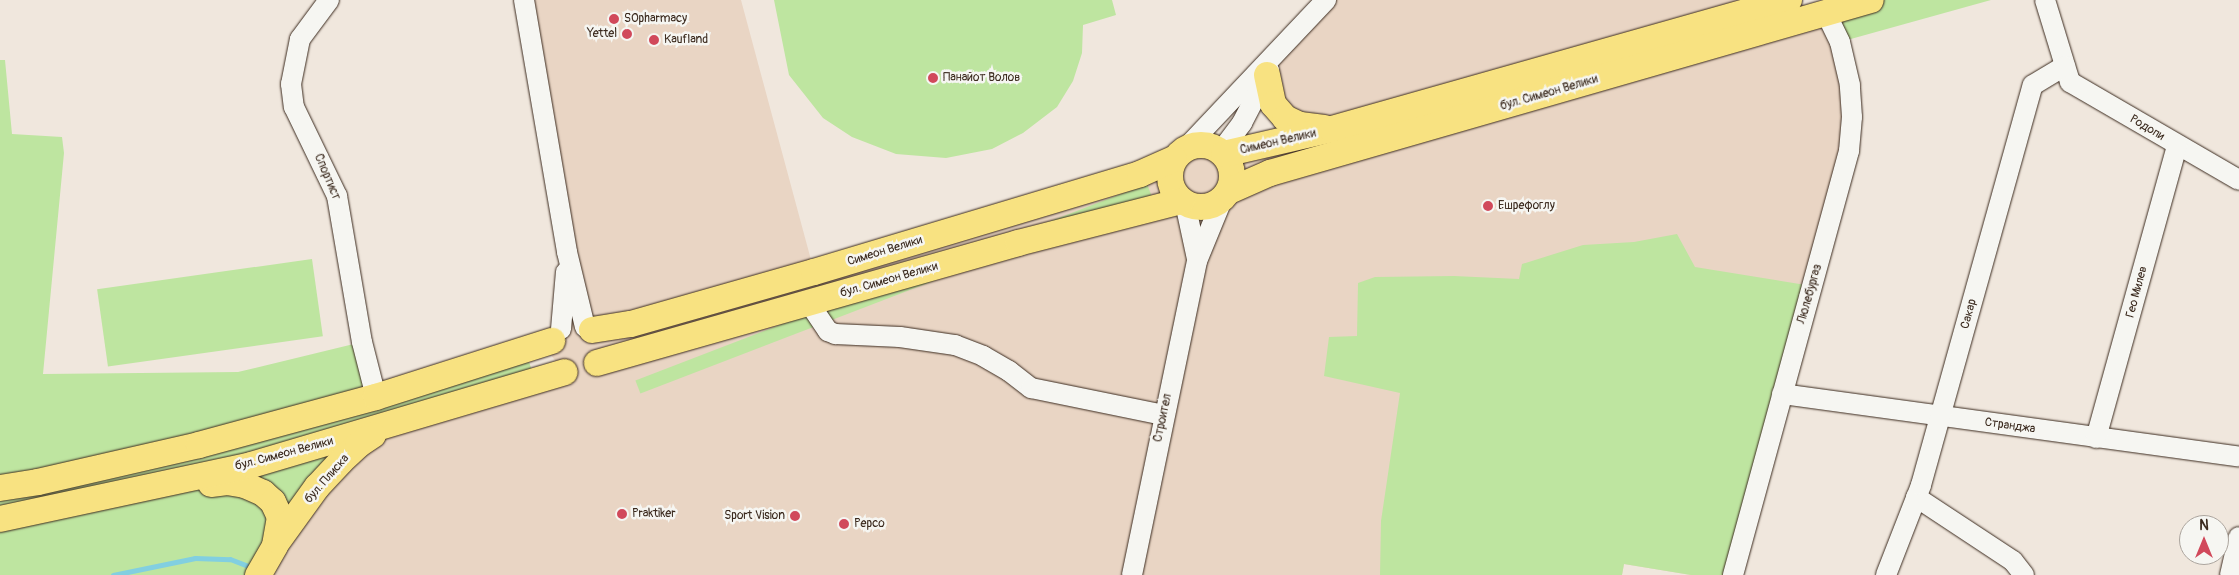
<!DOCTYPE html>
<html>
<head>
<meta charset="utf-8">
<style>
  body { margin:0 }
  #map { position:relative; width:2239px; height:575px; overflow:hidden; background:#f0e7dd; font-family:Pangolin,sans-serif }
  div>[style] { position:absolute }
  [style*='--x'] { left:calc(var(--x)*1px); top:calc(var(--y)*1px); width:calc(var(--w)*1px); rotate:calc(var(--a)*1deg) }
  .built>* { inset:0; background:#e9d5c4 }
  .green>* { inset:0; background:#bee5a0; transform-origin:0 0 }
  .stream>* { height:5px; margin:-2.5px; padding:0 2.5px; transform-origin:2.5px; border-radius:2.5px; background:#82cfe0 }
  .roads { filter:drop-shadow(0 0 1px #3b2a1e) drop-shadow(0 0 1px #3b2a1e) }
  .minor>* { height:20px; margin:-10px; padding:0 10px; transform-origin:10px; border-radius:10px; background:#f6f6f2 }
  .major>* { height:26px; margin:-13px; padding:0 13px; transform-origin:13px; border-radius:13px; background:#f8e281 }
  .major>.ring { margin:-13px; padding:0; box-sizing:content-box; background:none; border:26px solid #f8e281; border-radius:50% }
  .dots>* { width:14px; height:14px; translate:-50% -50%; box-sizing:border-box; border:2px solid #f6f6f2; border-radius:50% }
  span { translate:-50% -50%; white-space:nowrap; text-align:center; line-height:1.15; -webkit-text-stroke:5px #f6f6f2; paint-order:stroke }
  .poi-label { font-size:12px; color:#3b2a1e }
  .left { translate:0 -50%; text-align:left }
  .right { translate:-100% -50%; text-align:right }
  .street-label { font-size:12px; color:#3b2a1e }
  .north { position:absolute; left:2179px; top:515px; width:50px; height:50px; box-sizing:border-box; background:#f6f6f2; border:1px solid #aba49d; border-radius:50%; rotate:0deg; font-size:14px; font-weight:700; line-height:20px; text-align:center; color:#3b2a1e }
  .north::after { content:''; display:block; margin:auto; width:18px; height:22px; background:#d1495b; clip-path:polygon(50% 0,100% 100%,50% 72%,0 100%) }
</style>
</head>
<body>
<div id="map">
  <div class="built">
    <i style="clip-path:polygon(524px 0,741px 0,814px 271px,1204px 144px,1235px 151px,1300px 125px,1267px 75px,1326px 0,1789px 0,1826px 13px,1850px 85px,1834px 208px,1691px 575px,1624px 564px,1622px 575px,258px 575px,358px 445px,564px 372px,551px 355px,567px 252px)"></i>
  </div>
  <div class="green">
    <i style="clip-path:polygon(774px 0,1112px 0,1116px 15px,1083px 25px,1082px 53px,1073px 81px,1057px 107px,1023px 133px,992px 149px,946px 158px,896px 154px,852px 137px,823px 118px,789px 75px)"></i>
    <i style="clip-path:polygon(1871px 0,1991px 0,1840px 42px,1826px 13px)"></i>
    <i style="clip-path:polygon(0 60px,5px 60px,12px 134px,62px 137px,64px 153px,43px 374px,238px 372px,362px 342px,376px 397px,0 488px)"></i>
    <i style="left:1147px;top:184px;width:14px;height:548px;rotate:69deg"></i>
    <i style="clip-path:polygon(1677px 234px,1695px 267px,1812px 286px,1733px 575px,1691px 575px,1624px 564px,1622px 575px,1380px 575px,1381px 521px,1400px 393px,1324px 376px,1329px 337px,1357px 336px,1358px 283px,1375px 277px,1454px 276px,1519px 279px,1522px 264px,1583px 245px,1634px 242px)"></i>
    <i style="left:312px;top:259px;width:78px;height:217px;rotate:82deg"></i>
    <i style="clip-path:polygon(529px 362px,533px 373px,235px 458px,0 512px,0 491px)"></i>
    <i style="clip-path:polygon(333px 454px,285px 517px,242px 476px)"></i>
    <i style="clip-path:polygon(227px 482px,273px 502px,258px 575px,0 575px,0 519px)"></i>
  </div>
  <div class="stream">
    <i style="--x:113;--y:575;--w:84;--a:-11.7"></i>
    <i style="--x:195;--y:558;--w:35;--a:2"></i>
    <i style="--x:230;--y:559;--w:26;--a:21"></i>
  </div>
  <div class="roads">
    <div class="minor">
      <i style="--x:329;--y:0;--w:49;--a:126.6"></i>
      <i style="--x:300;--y:39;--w:46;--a:101.3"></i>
      <i style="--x:291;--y:84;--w:23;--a:83"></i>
      <i style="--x:294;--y:107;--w:99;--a:64.2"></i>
      <i style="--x:337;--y:196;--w:148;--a:80.3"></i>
      <i style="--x:362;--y:342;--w:57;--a:75.7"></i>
      <i style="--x:524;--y:0;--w:256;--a:80.3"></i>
      <i style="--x:567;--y:252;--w:77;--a:76.5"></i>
      <i style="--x:2045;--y:0;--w:86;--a:73"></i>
      <i style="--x:2070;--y:82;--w:195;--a:30.1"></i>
      <i style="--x:1186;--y:148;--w:204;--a:-46.6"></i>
      <i style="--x:1221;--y:151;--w:35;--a:-53"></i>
      <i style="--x:1242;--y:123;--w:59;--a:-62.6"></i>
      <i style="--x:1185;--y:203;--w:57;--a:77.9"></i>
      <i style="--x:809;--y:303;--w:34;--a:56"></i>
      <i style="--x:828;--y:331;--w:8;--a:23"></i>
      <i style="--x:835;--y:334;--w:65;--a:2.6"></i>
      <i style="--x:900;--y:337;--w:56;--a:8.3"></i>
      <i style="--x:955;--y:345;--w:30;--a:21"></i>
      <i style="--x:983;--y:356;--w:30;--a:30"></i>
      <i style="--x:1009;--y:371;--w:28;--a:38"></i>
      <i style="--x:1031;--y:388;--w:136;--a:11.5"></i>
      <i style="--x:561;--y:329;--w:57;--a:-85"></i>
      <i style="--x:1782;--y:394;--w:461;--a:7.8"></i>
      <i style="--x:2096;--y:438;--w:303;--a:-74.5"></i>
      <i style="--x:1916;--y:497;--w:116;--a:33.4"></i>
      <i style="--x:2013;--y:561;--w:18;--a:52"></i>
      <i style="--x:1132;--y:575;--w:321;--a:-78.3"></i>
      <i style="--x:1197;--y:261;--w:66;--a:-67.7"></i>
      <i style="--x:1733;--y:575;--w:440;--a:-74.7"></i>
      <i style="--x:1849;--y:151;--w:34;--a:-85"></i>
      <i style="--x:1852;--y:117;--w:32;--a:-94"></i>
      <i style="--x:1850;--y:85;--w:44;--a:-103.1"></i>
      <i style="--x:1840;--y:42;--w:32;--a:-116"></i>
      <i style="--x:1886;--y:575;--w:97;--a:-68.7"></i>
      <i style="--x:1921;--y:485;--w:415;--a:-74.4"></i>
      <i style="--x:2033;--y:85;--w:37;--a:-31"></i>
      <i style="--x:2230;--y:575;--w:39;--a:-77"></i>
    </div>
    <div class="major">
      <i style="--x:1267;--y:75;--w:30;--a:78"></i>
      <i style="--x:1273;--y:104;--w:18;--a:49"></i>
      <i style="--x:1285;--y:118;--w:17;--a:25"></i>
      <i style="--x:1300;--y:125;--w:24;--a:7"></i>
      <i class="ring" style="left:1170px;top:145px;width:36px;height:36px"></i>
      <i style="--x:1224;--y:154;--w:111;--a:-13"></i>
      <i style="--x:1332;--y:129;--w:475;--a:-15.8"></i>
      <i style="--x:1229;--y:191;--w:45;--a:-23.7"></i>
      <i style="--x:1270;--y:173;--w:625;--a:-16.06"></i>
      <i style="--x:592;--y:330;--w:39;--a:-9"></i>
      <i style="--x:631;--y:324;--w:190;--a:-15.9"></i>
      <i style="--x:814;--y:272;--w:340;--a:-16.7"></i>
      <i style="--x:1140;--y:174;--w:37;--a:-24"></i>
      <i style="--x:597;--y:363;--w:438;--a:-15.9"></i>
      <i style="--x:1018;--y:243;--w:169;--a:-14.4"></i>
      <i style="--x:211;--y:484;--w:16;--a:-7"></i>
      <i style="--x:227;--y:482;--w:18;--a:9"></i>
      <i style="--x:245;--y:485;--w:20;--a:24"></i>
      <i style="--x:263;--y:493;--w:13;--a:42"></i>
      <i style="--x:273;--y:502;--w:17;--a:65"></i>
      <i style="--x:280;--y:517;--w:29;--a:100"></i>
      <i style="--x:275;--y:546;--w:34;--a:120"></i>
      <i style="--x:0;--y:488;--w:38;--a:-9"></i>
      <i style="--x:38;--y:482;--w:165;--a:-12.9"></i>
      <i style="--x:199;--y:445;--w:183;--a:-15.2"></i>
      <i style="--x:376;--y:397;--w:185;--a:-17.7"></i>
      <i style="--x:0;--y:519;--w:257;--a:-12.1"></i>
      <i style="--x:251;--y:465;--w:327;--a:-16.5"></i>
      <i style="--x:278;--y:541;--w:67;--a:-54.2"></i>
      <i style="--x:317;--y:487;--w:34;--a:-47"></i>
      <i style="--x:340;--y:462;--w:25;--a:-43"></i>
      <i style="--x:358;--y:445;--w:18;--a:-34"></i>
    </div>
  </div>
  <div class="dots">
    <i style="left:614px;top:19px;background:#d1495b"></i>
    <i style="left:627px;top:34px;background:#d1495b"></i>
    <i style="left:654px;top:40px;background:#d1495b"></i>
    <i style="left:933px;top:78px;background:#d1495b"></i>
    <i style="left:1488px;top:206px;background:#d1495b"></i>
    <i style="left:622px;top:514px;background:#d1495b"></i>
    <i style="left:795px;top:516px;background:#d1495b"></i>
    <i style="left:844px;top:524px;background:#d1495b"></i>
  </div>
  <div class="poi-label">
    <span class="left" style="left:624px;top:19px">SOpharmacy</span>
    <span class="right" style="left:617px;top:34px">Yettel</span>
    <span class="left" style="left:664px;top:40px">Kaufland</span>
    <span class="left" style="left:943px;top:78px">Панайот Волов</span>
    <span class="left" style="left:1498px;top:206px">Ешрефоглу</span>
    <span class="left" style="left:632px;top:514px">Praktiker</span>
    <span class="right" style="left:785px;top:516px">Sport Vision</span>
    <span class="left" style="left:854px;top:524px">Pepco</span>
  </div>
  <div class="street-label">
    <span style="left:1549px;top:93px;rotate:-16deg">бул. Симеон Велики</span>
    <span style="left:2147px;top:128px;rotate:31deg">Родопи</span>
    <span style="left:1278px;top:142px;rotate:-13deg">Симеон Велики</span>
    <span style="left:327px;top:177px;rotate:67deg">Спортист</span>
    <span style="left:885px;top:251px;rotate:-17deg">Симеон Велики</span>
    <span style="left:889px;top:280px;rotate:-16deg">бул. Симеон Велики</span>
    <span style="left:2137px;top:292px;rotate:-75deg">Гео Милев</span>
    <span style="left:1810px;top:294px;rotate:-74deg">Люлебургаз</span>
    <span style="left:1969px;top:314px;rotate:-75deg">Сакар</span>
    <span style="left:1163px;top:418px;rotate:-78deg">Строител</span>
    <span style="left:2010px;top:426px;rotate:8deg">Странджа</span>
    <span style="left:284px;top:454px;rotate:-15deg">бул. Симеон Велики</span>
    <span style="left:327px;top:479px;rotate:-49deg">бул. Плиска</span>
  </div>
  <div class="north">N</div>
</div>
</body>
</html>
